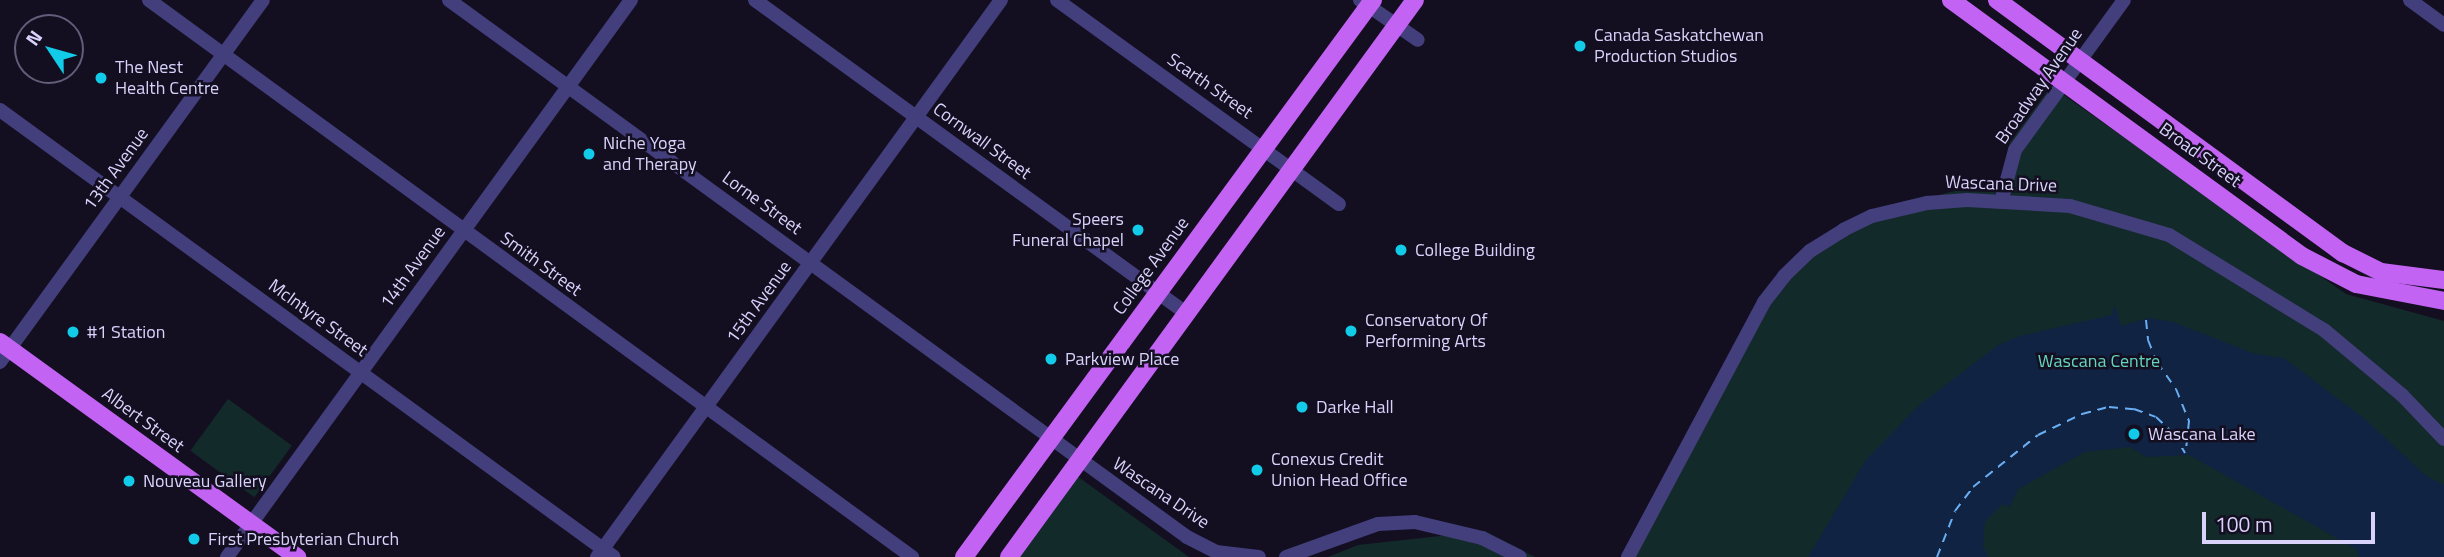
<!DOCTYPE html>
<html>
<head>
<meta charset="utf-8">
<style>
  body { margin:0 }
  #map { position:relative; width:2444px; height:557px; overflow:hidden; background:#130f21; font-family:"Titillium Web",sans-serif }
  div>[style] { position:absolute }
  [style*='--x'] { left:calc(var(--x)*1px); top:calc(var(--y)*1px); width:calc(var(--w)*1px); rotate:calc(var(--a)*1deg) }
  .green>* { inset:0; background:#132a2a; transform-origin:0 0 }
  .water>* { inset:0; background:#112343 }
  .ferry>* { height:2px; margin-top:-1px; transform-origin:0; background:repeating-linear-gradient(90deg,#69aef3 0 9px,transparent 0 16px) }
  .minor>* { height:14px; margin:-7px; padding:0 7px; transform-origin:7px; border-radius:7px; background:#433e7c }
  .major>* { height:18px; margin:-9px; padding:0 9px; transform-origin:9px; border-radius:9px; background:#c263f3 }
  .dots>* { width:19px; height:19px; translate:-50% -50%; box-sizing:border-box; border:4px solid #130f21; border-radius:50% }
  span { translate:-50% -50%; white-space:nowrap; text-align:center; line-height:1.15; -webkit-text-stroke:5px #130f21; paint-order:stroke }
  .poi-label { font-size:18px; color:#d9d3fc }
  .left { translate:0 -50%; text-align:left }
  .right { translate:-100% -50%; text-align:right }
  .street-label { font-size:18px; color:#d9d3fc }
  .park-label { font-size:18px; color:#65d6be }
  .north { position:absolute; left:14px; top:14px; width:70px; height:70px; box-sizing:border-box; background:#130f21; border:2px solid #625d79; border-radius:50%; rotate:306deg; font-size:19px; font-weight:700; line-height:28px; text-align:center; color:#d9d3fc }
  .north::after { content:''; display:block; margin:auto; width:24px; height:32px; background:#12cbe8; clip-path:polygon(50% 0,100% 100%,50% 72%,0 100%) }
  .scale { position:absolute; left:2202px; top:512px; width:173px; height:32px; box-sizing:border-box; border:4px solid #d9d3fc; border-top:0; padding-left:9px; font-size:21px; line-height:24px; white-space:nowrap; color:#d9d3fc; -webkit-text-stroke:5px #130f21; paint-order:stroke }
</style>
</head>
<body>
<div id="map">
  <div class="green">
    <i style="clip-path:polygon(2051px 86px,2346px 294px,2444px 321px,2444px 557px,1624px 557px,1744px 329px,1808px 249px,1918px 200px,1955px 191px,1999px 192px,2010px 142px)"></i>
    <i style="left:228px;top:399px;width:79px;height:64px;rotate:36deg"></i>
    <i style="clip-path:polygon(1077px 476px,1189px 557px,1019px 557px)"></i>
    <i style="clip-path:polygon(1485px 531px,1535px 557px,1328px 557px,1358px 545px)"></i>
  </div>
  <div class="water">
    <i style="clip-path:polygon(2115px 305px,2121px 326px,2148px 318px,2173px 322px,2255px 354px,2284px 358px,2366px 420px,2425px 475px,2444px 485px,2444px 557px,2359px 557px,2356px 549px,2189px 455px,2146px 457px,2130px 447px,2085px 452px,2018px 489px,2010px 507px,2003px 504px,1985px 522px,1983px 547px,1989px 557px,1808px 557px,1866px 460px,1917px 407px,1998px 345px,2020px 336px,2112px 315px)"></i>
  </div>
  <div class="ferry">
    <i style="--x:2146;--y:320;--w:20;--a:84"></i>
    <i style="--x:2148;--y:340;--w:24;--a:68"></i>
    <i style="--x:2157;--y:362;--w:33;--a:55"></i>
    <i style="--x:2176;--y:389;--w:35;--a:68"></i>
    <i style="--x:2189;--y:421;--w:31;--a:96"></i>
    <i style="--x:1937;--y:557;--w:49;--a:-68.6"></i>
    <i style="--x:1955;--y:511;--w:30;--a:-53"></i>
    <i style="--x:1973;--y:487;--w:83;--a:-38.7"></i>
    <i style="--x:2038;--y:435;--w:49;--a:-25.5"></i>
    <i style="--x:2082;--y:414;--w:28;--a:-15"></i>
    <i style="--x:2109;--y:407;--w:25;--a:5"></i>
    <i style="--x:2134;--y:409;--w:23;--a:20"></i>
    <i style="--x:2156;--y:417;--w:25;--a:43"></i>
    <i style="--x:2174;--y:434;--w:22;--a:60"></i>
  </div>
  <div class="minor">
    <i style="--x:149;--y:0;--w:945;--a:36.13"></i>
    <i style="--x:449;--y:0;--w:913;--a:36.04"></i>
    <i style="--x:1187;--y:537;--w:33;--a:27"></i>
    <i style="--x:1216;--y:552;--w:43;--a:6.6"></i>
    <i style="--x:755;--y:0;--w:533;--a:35.99"></i>
    <i style="--x:1057;--y:0;--w:348;--a:35.9"></i>
    <i style="--x:1360;--y:0;--w:70;--a:34.6"></i>
    <i style="--x:2410;--y:0;--w:42;--a:36.3"></i>
    <i style="--x:0;--y:110;--w:759;--a:36.06"></i>
    <i style="--x:2001;--y:202;--w:54;--a:-74.9"></i>
    <i style="--x:2015;--y:150;--w:185;--a:-54"></i>
    <i style="--x:0;--y:362;--w:447;--a:-54"></i>
    <i style="--x:227;--y:557;--w:688;--a:-54.05"></i>
    <i style="--x:597;--y:557;--w:688;--a:-54.05"></i>
    <i style="--x:1286;--y:557;--w:98;--a:-19.7"></i>
    <i style="--x:1378;--y:524;--w:37;--a:-3"></i>
    <i style="--x:1415;--y:522;--w:69;--a:13.4"></i>
    <i style="--x:1482;--y:538;--w:42;--a:26.6"></i>
    <i style="--x:1628;--y:557;--w:289;--a:-61.9"></i>
    <i style="--x:1764;--y:302;--w:33;--a:-52"></i>
    <i style="--x:1784;--y:276;--w:36;--a:-44"></i>
    <i style="--x:1810;--y:251;--w:39;--a:-32"></i>
    <i style="--x:1843;--y:230;--w:32;--a:-26"></i>
    <i style="--x:1872;--y:216;--w:57;--a:-13.3"></i>
    <i style="--x:1927;--y:203;--w:40;--a:-4.3"></i>
    <i style="--x:1967;--y:200;--w:103;--a:3.3"></i>
    <i style="--x:2070;--y:206;--w:103;--a:16.3"></i>
    <i style="--x:2169;--y:235;--w:182;--a:31.5"></i>
    <i style="--x:2324;--y:330;--w:102;--a:39.8"></i>
    <i style="--x:2402;--y:395;--w:61;--a:46.3"></i>
  </div>
  <div class="major">
    <i style="--x:1951;--y:0;--w:434;--a:36.1"></i>
    <i style="--x:2302;--y:256;--w:61;--a:27.4"></i>
    <i style="--x:2356;--y:284;--w:90;--a:10.9"></i>
    <i style="--x:1997;--y:0;--w:429;--a:36.2"></i>
    <i style="--x:2343;--y:253;--w:42;--a:26.6"></i>
    <i style="--x:2381;--y:272;--w:64;--a:7.2"></i>
    <i style="--x:0;--y:342;--w:367;--a:35.9"></i>
    <i style="--x:964;--y:557;--w:691;--a:-53.71"></i>
    <i style="--x:1009;--y:557;--w:689;--a:-53.91"></i>
  </div>
  <div class="dots">
    <i style="left:1580px;top:46px;background:#12cbe8"></i>
    <i style="left:101px;top:78px;background:#12cbe8"></i>
    <i style="left:589px;top:154px;background:#12cbe8"></i>
    <i style="left:1138px;top:230px;background:#12cbe8"></i>
    <i style="left:1401px;top:250px;background:#12cbe8"></i>
    <i style="left:1351px;top:331px;background:#12cbe8"></i>
    <i style="left:73px;top:332px;background:#12cbe8"></i>
    <i style="left:1051px;top:359px;background:#12cbe8"></i>
    <i style="left:1302px;top:407px;background:#12cbe8"></i>
    <i style="left:2134px;top:434px;background:#12cbe8"></i>
    <i style="left:1257px;top:470px;background:#12cbe8"></i>
    <i style="left:129px;top:481px;background:#12cbe8"></i>
    <i style="left:194px;top:539px;background:#12cbe8"></i>
  </div>
  <div class="poi-label">
    <span class="left" style="left:1594px;top:46px">Canada Saskatchewan<br>Production Studios</span>
    <span class="left" style="left:115px;top:78px">The Nest<br>Health Centre</span>
    <span class="left" style="left:603px;top:154px">Niche Yoga<br>and Therapy</span>
    <span class="right" style="left:1124px;top:230px">Speers<br>Funeral Chapel</span>
    <span class="left" style="left:1415px;top:250px">College Building</span>
    <span class="left" style="left:1365px;top:331px">Conservatory Of<br>Performing Arts</span>
    <span class="left" style="left:87px;top:332px">#1 Station</span>
    <span class="left" style="left:1065px;top:359px">Parkview Place</span>
    <span class="left" style="left:1316px;top:407px">Darke Hall</span>
    <span class="left" style="left:2148px;top:434px">Wascana Lake</span>
    <span class="left" style="left:1271px;top:470px">Conexus Credit<br>Union Head Office</span>
    <span class="left" style="left:143px;top:481px">Nouveau Gallery</span>
    <span class="left" style="left:208px;top:539px">First Presbyterian Church</span>
  </div>
  <div class="street-label">
    <span style="left:1210px;top:86px;rotate:35deg">Scarth Street</span>
    <span style="left:2039px;top:86px;rotate:-55deg">Broadway Avenue</span>
    <span style="left:982px;top:141px;rotate:36deg">Cornwall Street</span>
    <span style="left:2200px;top:155px;rotate:36deg">Broad Street</span>
    <span style="left:116px;top:169px;rotate:-54deg">13th Avenue</span>
    <span style="left:2001px;top:184px;rotate:2deg">Wascana Drive</span>
    <span style="left:762px;top:203px;rotate:36deg">Lorne Street</span>
    <span style="left:541px;top:264px;rotate:36deg">Smith Street</span>
    <span style="left:1151px;top:266px;rotate:-54deg">College Avenue</span>
    <span style="left:413px;top:267px;rotate:-54deg">14th Avenue</span>
    <span style="left:759px;top:302px;rotate:-54deg">15th Avenue</span>
    <span style="left:318px;top:318px;rotate:36deg">McIntyre Street</span>
    <span style="left:143px;top:420px;rotate:36deg">Albert Street</span>
    <span style="left:1161px;top:493px;rotate:34deg">Wascana Drive</span>
  </div>
  <div class="park-label">
    <span style="left:2099px;top:361px">Wascana Centre</span>
  </div>
  <div class="north">N</div>
  <div class="scale">100 m</div>
</div>
</body>
</html>
